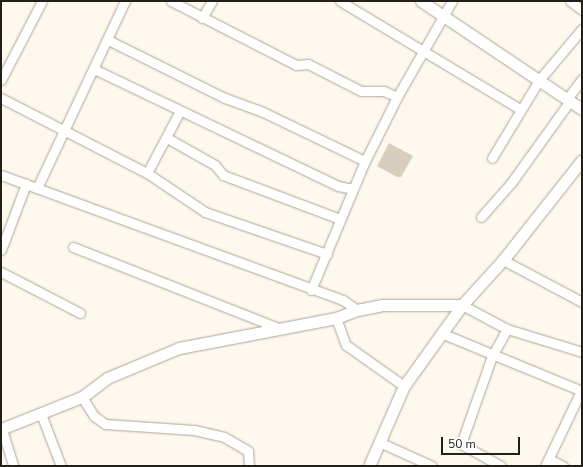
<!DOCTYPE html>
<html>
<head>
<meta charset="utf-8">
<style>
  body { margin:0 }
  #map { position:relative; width:583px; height:467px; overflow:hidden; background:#fef9ef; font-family:"Nunito Sans",sans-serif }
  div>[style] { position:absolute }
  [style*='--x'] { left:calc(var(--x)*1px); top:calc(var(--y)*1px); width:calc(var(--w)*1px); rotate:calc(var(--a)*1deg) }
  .building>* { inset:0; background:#d7cebe }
  .roads { filter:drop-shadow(0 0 1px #ada595) drop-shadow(0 0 1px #ada595) }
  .minor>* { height:9px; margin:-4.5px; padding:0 4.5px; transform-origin:4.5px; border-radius:4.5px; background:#fff }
  .tertiary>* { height:11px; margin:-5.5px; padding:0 5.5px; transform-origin:5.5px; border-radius:5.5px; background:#fff }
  span { translate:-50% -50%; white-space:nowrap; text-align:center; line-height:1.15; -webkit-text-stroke:3px #fff; paint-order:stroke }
  .frame { position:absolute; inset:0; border:2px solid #23201a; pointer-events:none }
  .scale { position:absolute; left:441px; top:437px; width:79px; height:18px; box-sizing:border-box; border:2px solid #23201a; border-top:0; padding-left:5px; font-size:12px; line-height:14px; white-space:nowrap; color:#23201a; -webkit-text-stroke:3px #fff; paint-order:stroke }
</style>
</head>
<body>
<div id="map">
  <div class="building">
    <i style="clip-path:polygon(389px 143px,413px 156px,401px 177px,397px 177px,377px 166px)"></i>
  </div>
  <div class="roads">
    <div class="minor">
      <i style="--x:171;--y:1;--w:140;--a:27.1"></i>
      <i style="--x:296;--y:65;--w:12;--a:-5"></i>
      <i style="--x:308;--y:64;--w:59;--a:27"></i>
      <i style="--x:361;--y:91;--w:23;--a:0"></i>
      <i style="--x:384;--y:91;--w:14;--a:25"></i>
      <i style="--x:340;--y:1;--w:210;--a:31"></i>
      <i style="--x:570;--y:1;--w:15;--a:37"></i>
      <i style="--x:202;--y:18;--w:20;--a:-60"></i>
      <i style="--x:108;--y:40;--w:131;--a:26.4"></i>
      <i style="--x:225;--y:98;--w:40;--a:20.2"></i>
      <i style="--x:263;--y:112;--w:113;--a:25.7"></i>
      <i style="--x:94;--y:69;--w:271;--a:25.6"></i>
      <i style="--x:338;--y:186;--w:15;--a:11"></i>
      <i style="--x:1;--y:80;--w:89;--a:-62.6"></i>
      <i style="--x:1;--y:98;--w:164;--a:27.2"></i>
      <i style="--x:147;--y:173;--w:70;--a:33.9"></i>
      <i style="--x:205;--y:212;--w:129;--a:19"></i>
      <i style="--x:567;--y:99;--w:25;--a:-53"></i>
      <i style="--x:167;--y:138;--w:55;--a:29.4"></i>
      <i style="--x:215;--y:165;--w:13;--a:51"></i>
      <i style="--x:223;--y:175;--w:125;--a:20.6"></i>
      <i style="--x:492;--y:158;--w:91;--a:-58.9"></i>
      <i style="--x:539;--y:80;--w:67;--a:-49.9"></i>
      <i style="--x:147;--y:173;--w:70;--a:-62"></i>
      <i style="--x:1;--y:175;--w:364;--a:20.1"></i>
      <i style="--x:343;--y:300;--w:17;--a:36"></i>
      <i style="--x:37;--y:188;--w:207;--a:-64.8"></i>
      <i style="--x:481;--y:217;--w:45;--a:-48.6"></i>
      <i style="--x:511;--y:183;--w:101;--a:-54.3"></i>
      <i style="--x:73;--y:247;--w:224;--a:21.5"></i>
      <i style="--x:1;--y:250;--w:71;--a:-69.3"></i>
      <i style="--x:503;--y:260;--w:89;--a:28"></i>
      <i style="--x:1;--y:272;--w:89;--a:27.4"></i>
      <i style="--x:311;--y:290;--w:140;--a:-67.3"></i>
      <i style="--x:365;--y:161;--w:72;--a:-63.4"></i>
      <i style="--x:397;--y:97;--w:111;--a:-60.2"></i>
      <i style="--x:462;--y:305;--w:51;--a:28.1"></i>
      <i style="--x:507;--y:329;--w:78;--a:17"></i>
      <i style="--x:336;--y:318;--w:29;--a:70"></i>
      <i style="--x:346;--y:345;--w:71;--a:35.3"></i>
      <i style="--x:441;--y:333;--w:152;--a:22.4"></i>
      <i style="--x:82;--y:397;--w:22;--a:58"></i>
      <i style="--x:94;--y:416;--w:14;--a:36"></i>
      <i style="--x:105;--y:424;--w:89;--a:3.9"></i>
      <i style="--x:194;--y:430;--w:31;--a:13"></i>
      <i style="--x:224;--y:437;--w:28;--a:30"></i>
      <i style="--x:248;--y:451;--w:15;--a:86"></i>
      <i style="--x:41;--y:414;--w:56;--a:69"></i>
      <i style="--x:2;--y:429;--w:39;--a:73"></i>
      <i style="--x:379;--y:442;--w:58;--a:24.4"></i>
      <i style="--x:549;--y:459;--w:16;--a:27"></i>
      <i style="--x:501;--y:466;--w:46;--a:-151.2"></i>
      <i style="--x:461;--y:444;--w:93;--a:-70.6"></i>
      <i style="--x:492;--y:356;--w:31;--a:-61"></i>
      <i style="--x:545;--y:466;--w:83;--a:-64.4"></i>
    </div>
    <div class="tertiary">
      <i style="--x:421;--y:1;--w:194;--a:33.9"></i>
      <i style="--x:1;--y:429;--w:87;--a:-21.6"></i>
      <i style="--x:82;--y:397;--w:31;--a:-37"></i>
      <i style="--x:107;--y:378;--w:78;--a:-22.6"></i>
      <i style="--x:179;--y:348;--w:160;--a:-10.8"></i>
      <i style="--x:336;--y:318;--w:22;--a:-21"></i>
      <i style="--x:357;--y:310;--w:25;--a:-11"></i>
      <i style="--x:382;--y:305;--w:80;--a:0"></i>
      <i style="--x:369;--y:466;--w:87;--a:-66.4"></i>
      <i style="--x:404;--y:386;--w:100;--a:-54.4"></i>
      <i style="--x:462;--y:305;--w:61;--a:-47.7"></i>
      <i style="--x:503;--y:260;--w:127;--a:-51.7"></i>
    </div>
  </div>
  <div class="frame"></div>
  <div class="scale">50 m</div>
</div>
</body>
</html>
